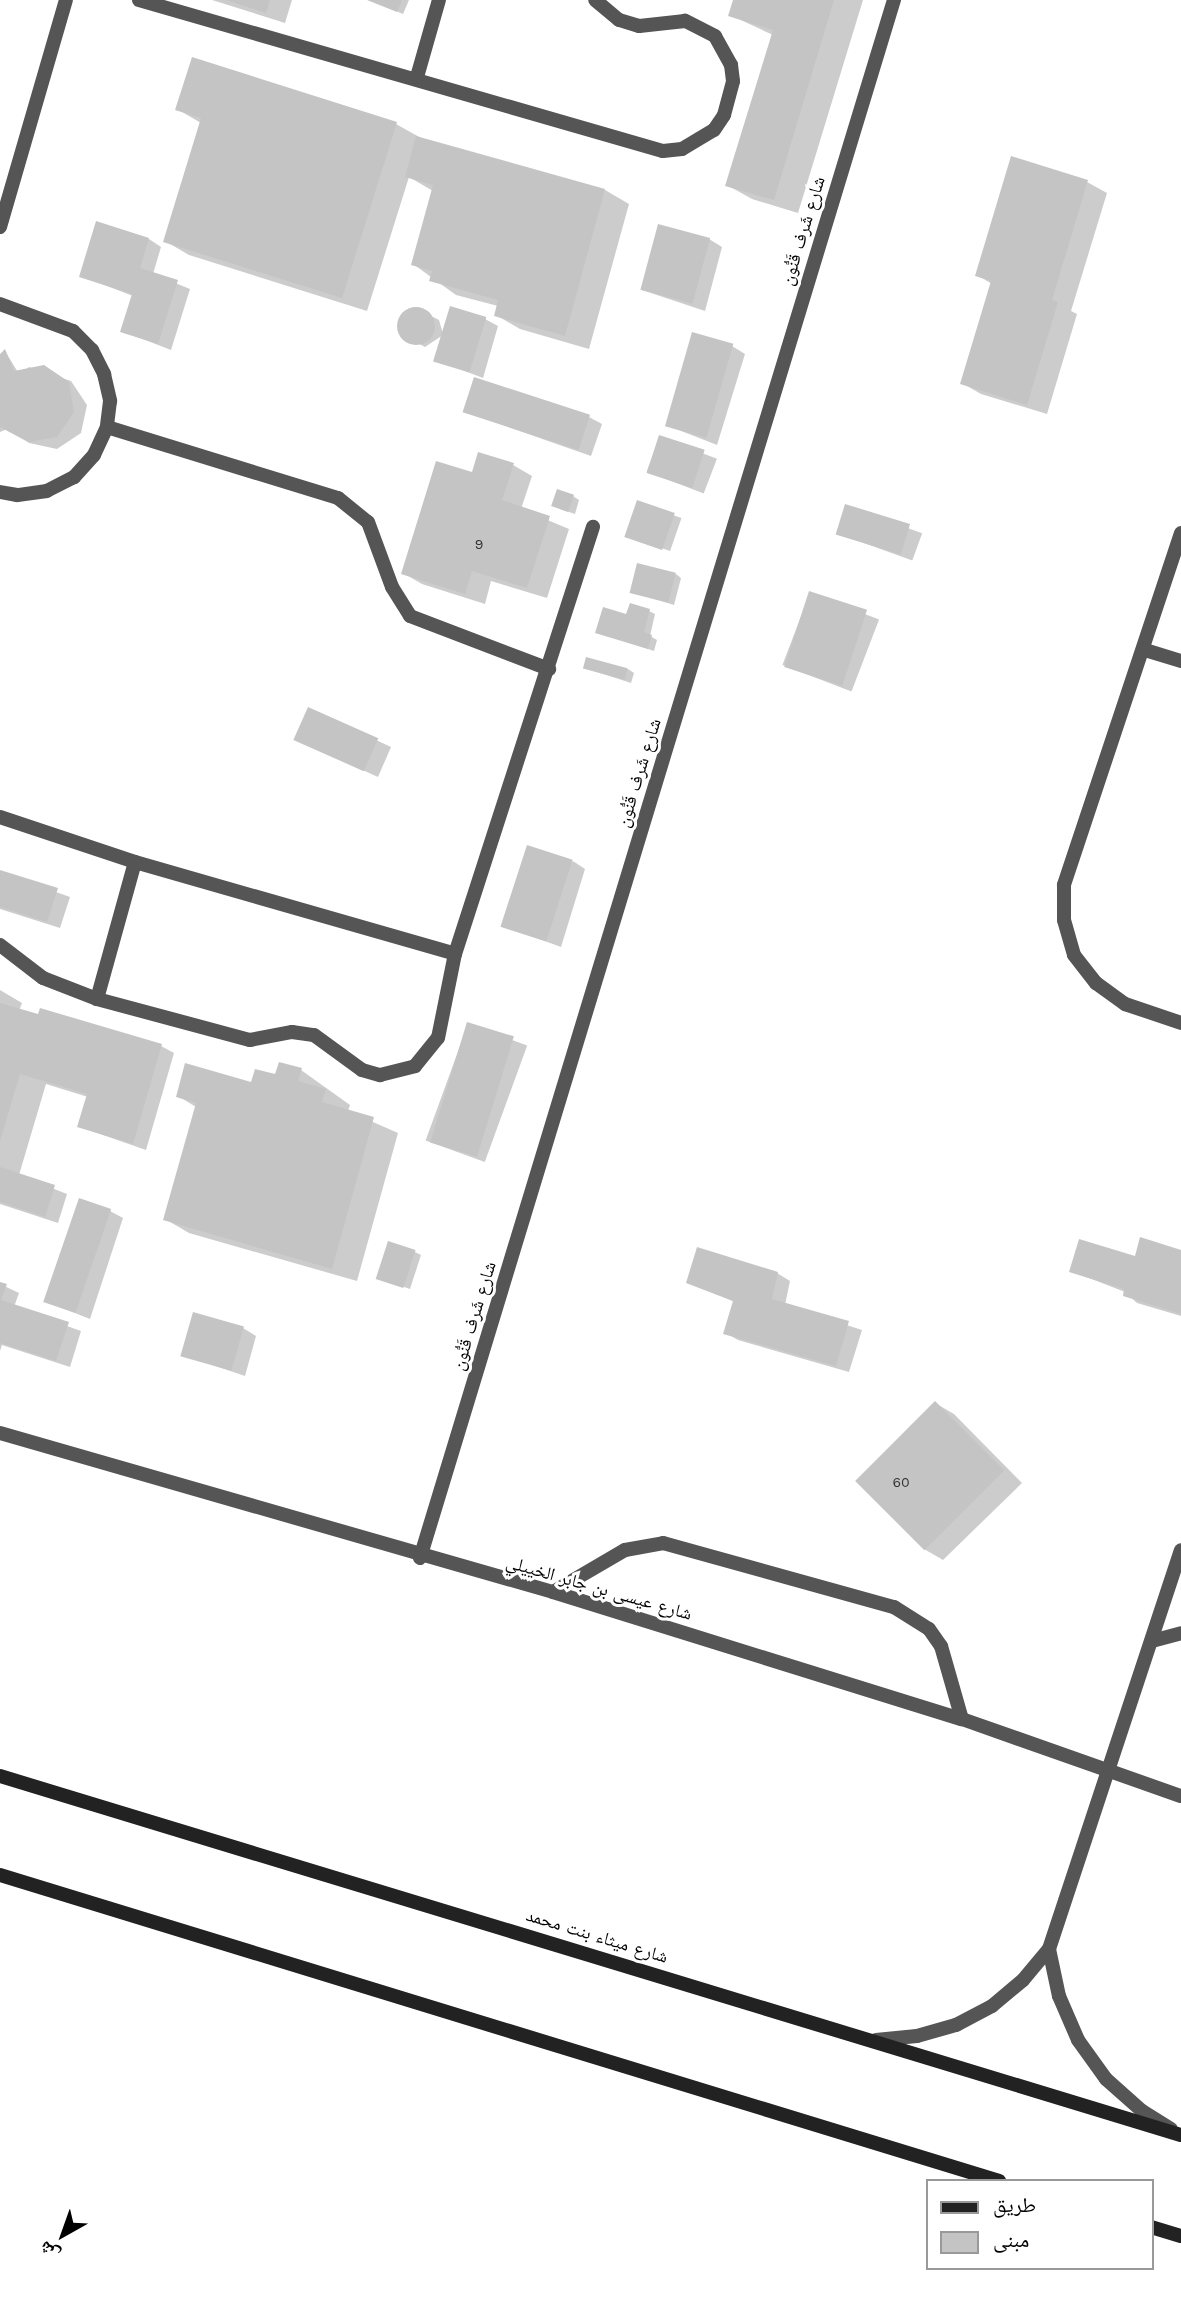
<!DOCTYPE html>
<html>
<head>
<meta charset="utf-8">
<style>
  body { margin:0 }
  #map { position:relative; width:1181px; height:2298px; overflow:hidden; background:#fff; font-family:"Work Sans","Noto Naskh Arabic",sans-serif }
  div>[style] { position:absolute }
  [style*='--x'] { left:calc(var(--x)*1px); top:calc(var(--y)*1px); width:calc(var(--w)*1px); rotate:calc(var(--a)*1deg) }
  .shadow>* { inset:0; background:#0003; transform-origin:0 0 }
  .building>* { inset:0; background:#c4c4c4; transform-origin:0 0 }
  .round { border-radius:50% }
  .service>* { height:14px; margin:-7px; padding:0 7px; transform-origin:7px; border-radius:7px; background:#555 }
  .minor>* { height:14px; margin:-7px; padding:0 7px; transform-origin:7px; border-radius:7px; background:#555 }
  .secondary>* { height:14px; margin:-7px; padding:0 7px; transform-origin:7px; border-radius:7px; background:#222 }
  span { translate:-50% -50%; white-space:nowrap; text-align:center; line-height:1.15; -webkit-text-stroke:6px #fff; paint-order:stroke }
  .number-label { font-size:14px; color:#313131 }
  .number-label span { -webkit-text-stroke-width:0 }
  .street-label { font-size:18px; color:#000 }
  .legend { position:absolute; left:926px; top:2179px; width:228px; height:91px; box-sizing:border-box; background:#fff; border:2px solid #999; margin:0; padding:9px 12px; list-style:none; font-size:21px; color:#000 }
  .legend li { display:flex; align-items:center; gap:14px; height:35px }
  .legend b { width:35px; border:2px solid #999 }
  .north { position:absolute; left:28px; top:2200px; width:70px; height:70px; -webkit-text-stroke:5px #fff; paint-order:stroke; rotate:220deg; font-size:19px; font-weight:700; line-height:28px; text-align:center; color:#000 }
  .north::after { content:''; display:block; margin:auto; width:24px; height:32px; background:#000; clip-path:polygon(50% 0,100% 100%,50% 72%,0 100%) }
</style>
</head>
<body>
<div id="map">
  <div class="shadow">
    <i style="clip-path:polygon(212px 0,292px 0,285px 23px)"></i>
    <i style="clip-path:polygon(370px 0,409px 0,403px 14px)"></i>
    <i style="clip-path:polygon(735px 0,863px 0,798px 213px,752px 199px,727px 185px,773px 35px,730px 15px)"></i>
    <i style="clip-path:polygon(177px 109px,396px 124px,421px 138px,605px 190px,629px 204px,589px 349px,520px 329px,496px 315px,498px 306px,456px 295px,413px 264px,433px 191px,409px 177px,367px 311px,189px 255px,165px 241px,201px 123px)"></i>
    <i style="clip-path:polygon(1087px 182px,1107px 193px,1071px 311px,1077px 314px,1047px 414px,981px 394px,962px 383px,992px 284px,977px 275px)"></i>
    <i style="clip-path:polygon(149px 239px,161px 247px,153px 274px,190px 289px,171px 350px,122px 331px,133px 296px,81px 276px)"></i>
    <i style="clip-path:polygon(709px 239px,722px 247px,705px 311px,642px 290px)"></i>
    <i style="clip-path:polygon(415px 308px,439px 320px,443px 334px,485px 319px,498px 326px,483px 378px,436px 360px,443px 335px,425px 347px,402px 335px,399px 327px,407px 311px)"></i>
    <i style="clip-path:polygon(732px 346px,745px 354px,717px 445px,666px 425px)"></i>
    <i style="clip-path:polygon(5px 351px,19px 374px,29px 367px,71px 381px,87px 405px,81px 433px,57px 449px,29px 443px,10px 428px,0 432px,0 357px)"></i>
    <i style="clip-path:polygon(465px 412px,589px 417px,602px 424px,591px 456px)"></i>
    <i style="left:660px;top:437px;width:61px;height:37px;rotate:21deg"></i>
    <i style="clip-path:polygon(513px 465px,532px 476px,521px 509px,569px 529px,547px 598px,491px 581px,485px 604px,422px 584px,403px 573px,473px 474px)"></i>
    <i style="clip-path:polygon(573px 496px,579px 500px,575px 514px,560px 509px)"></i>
    <i style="left:638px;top:503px;width:46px;height:35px;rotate:19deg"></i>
    <i style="left:847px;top:506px;width:80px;height:29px;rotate:20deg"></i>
    <i style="clip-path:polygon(676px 574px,681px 578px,674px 605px,632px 592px)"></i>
    <i style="left:810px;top:593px;width:74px;height:77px;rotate:21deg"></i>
    <i style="clip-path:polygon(649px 611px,655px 614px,650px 636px,657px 640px,654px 651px,597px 632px)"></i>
    <i style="clip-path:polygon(585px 668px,628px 669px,634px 673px,631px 683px)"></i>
    <i style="clip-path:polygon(309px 709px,391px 747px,378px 777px,309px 746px)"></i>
    <i style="clip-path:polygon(573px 861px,585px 869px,561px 947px,504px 926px)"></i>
    <i style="clip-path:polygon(0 872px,70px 897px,60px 928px,0 909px)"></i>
    <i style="clip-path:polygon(0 990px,22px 1003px,19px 1011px,161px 1046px,174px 1053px,146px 1150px,80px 1127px,88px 1097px,46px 1084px,19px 1175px,67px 1194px,58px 1223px,0 1204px)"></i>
    <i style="left:468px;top:1024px;width:63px;height:124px;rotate:20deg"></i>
    <i style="clip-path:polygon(301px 1070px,350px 1105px,348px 1111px,398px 1133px,357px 1281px,189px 1233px,165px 1219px,196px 1107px,178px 1096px,253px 1084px)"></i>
    <i style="clip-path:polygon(110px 1211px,123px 1218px,90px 1319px,47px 1302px)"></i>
    <i style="clip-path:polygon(415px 1252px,421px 1255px,410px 1289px,378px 1278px)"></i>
    <i style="clip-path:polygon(1181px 1252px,1181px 1316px,1137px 1303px,1125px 1292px,1071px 1271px)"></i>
    <i style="clip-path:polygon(777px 1273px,790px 1281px,785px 1305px,862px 1330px,849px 1372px,738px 1340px,726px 1333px,735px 1302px,688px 1282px)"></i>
    <i style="clip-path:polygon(0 1284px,19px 1293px,14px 1307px,81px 1331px,70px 1367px,2px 1345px,0 1351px)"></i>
    <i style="clip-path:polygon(243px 1328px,256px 1336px,245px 1376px,183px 1355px)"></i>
    <i style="clip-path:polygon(935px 1403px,954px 1414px,1022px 1483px,943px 1560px,924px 1549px)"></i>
  </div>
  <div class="building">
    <i style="clip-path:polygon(226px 0,270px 0,266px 13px)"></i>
    <i style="clip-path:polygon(367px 0,402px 0,397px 12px)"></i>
    <i style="clip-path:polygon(733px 0,834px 0,774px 200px,725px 186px,773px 30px,728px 16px)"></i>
    <i style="clip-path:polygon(192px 57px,397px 122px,342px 298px,163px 242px,201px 118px,175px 110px)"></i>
    <i style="clip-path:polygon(416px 136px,605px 189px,565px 336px,494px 316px,498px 300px,429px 281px,432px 271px,411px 265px,433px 185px,405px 177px)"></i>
    <i style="clip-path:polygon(1011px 156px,1088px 180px,1052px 300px,1058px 302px,1027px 405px,960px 384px,991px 281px,975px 276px)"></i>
    <i style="clip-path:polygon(96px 221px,149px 238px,140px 268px,178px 280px,158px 344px,120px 332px,132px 294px,79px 277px)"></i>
    <i style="left:658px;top:224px;width:54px;height:68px;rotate:15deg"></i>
    <i style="left:450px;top:306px;width:38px;height:58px;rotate:17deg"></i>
    <i class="round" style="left:397px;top:307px;width:38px;height:38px"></i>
    <i style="left:692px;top:332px;width:43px;height:98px;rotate:16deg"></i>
    <i style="clip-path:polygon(5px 349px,14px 371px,44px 365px,69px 382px,74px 412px,57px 437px,28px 442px,0 427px,0 354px)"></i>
    <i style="left:474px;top:377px;width:122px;height:37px;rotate:18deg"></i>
    <i style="left:659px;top:435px;width:48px;height:40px;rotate:18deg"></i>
    <i style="clip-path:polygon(478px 452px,514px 463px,502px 500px,550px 516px,527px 588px,472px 571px,465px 594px,401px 574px,436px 461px,472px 472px)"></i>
    <i style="left:557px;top:489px;width:18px;height:18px;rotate:19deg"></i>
    <i style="left:637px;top:500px;width:40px;height:39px;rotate:19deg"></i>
    <i style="left:845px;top:504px;width:68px;height:32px;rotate:17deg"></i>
    <i style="left:637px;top:563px;width:40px;height:31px;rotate:14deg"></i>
    <i style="left:809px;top:591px;width:61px;height:80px;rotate:18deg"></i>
    <i style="clip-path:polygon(630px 603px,650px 609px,644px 632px,652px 635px,648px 649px,595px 633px,603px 607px,626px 614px)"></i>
    <i style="left:586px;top:657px;width:43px;height:12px;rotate:15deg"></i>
    <i style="left:308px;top:707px;width:77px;height:36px;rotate:24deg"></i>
    <i style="left:527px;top:845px;width:48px;height:86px;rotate:18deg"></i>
    <i style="clip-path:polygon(0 870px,58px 888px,47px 922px,0 907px)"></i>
    <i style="clip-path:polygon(0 1003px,38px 1014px,40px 1008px,162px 1044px,133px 1144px,77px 1127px,87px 1094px,20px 1074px,0 1141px)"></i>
    <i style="left:467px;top:1022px;width:49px;height:126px;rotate:17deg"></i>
    <i style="clip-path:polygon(279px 1062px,302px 1068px,298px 1081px,326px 1089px,322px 1102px,374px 1117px,332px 1269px,163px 1220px,196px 1103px,176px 1097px,185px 1063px,251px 1082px,255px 1069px,275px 1074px)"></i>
    <i style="clip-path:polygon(0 1167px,55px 1185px,45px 1217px,0 1202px)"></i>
    <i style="left:79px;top:1198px;width:34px;height:110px;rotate:19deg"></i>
    <i style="clip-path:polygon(1140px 1237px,1181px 1250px,1181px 1314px,1123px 1296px,1124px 1289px,1069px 1272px,1079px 1239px,1135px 1256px)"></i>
    <i style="left:388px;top:1241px;width:29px;height:40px;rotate:18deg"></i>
    <i style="clip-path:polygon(697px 1247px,778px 1272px,772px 1299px,849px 1321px,836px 1366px,723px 1334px,733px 1301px,686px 1283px)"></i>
    <i style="clip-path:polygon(0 1282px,7px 1284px,1px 1300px,69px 1322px,56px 1361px,0 1343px)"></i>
    <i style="left:193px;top:1312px;width:53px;height:46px;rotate:16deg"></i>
    <i style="left:935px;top:1401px;width:98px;height:113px;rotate:45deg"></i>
  </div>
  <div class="service">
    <i style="--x:553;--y:1592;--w:83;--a:-30.3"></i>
    <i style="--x:625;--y:1550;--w:39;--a:-10"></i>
    <i style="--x:663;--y:1543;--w:240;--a:15.5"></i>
    <i style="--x:894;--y:1607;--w:41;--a:32.2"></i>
    <i style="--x:929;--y:1629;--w:21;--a:55"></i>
    <i style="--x:941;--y:1646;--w:76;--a:74"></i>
    <i style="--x:1152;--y:1641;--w:30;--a:-15"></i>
  </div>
  <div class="minor">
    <i style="--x:139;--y:0;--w:545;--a:16.08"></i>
    <i style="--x:663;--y:151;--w:19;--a:-6"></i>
    <i style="--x:682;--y:149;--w:37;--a:-31"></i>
    <i style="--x:714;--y:130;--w:18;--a:-56"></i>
    <i style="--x:724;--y:115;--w:35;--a:-75"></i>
    <i style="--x:733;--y:81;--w:16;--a:-97"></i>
    <i style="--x:731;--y:65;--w:33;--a:-119"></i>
    <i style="--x:715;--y:36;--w:34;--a:-153"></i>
    <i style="--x:685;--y:21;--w:46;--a:173.8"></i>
    <i style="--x:639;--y:26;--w:21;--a:-163"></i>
    <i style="--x:619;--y:20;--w:31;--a:-140"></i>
    <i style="--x:417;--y:77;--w:80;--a:-74.1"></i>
    <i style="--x:0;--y:227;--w:236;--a:-73.8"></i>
    <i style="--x:0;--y:304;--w:78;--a:20.3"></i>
    <i style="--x:73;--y:331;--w:27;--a:45"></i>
    <i style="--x:92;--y:350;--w:27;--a:63"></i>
    <i style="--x:104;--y:374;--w:28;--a:77"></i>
    <i style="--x:110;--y:401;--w:26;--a:97"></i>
    <i style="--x:107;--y:427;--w:31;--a:115"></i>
    <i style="--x:94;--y:455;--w:30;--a:132"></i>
    <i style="--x:74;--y:477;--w:30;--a:153"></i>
    <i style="--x:47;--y:491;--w:30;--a:172"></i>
    <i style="--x:17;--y:495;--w:17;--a:-170"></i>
    <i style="--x:107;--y:427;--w:242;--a:17.1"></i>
    <i style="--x:338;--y:498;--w:38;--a:39"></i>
    <i style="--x:368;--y:522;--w:69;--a:69.7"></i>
    <i style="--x:392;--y:587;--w:34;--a:58"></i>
    <i style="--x:410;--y:616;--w:149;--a:20.9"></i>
    <i style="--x:1181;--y:533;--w:371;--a:108.4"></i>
    <i style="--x:1064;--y:885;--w:35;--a:90"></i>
    <i style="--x:1064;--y:920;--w:36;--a:74"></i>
    <i style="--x:1074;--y:955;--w:36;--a:52"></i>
    <i style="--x:1096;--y:983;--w:36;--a:36"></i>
    <i style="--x:1125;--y:1004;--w:59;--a:18.7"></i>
    <i style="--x:1145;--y:650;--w:38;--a:17"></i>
    <i style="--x:0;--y:817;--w:142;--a:18.4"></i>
    <i style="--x:135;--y:862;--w:333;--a:16"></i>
    <i style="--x:0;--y:945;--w:54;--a:37.5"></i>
    <i style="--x:43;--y:978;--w:58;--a:21.3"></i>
    <i style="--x:97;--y:999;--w:158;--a:15"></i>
    <i style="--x:250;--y:1040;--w:43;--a:-10.8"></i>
    <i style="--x:292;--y:1032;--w:22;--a:8"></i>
    <i style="--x:314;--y:1035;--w:59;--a:36.1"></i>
    <i style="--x:362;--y:1070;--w:19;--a:16"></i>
    <i style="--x:380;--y:1075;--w:36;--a:-14"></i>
    <i style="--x:415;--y:1066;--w:36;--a:-51"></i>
    <i style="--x:438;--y:1038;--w:86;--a:-78.6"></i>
    <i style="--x:455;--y:954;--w:449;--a:-72.1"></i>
    <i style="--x:97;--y:999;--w:142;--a:-74.5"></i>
    <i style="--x:0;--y:1433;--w:575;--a:16.04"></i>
    <i style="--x:553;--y:1592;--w:428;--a:17.3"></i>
    <i style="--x:962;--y:1719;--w:232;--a:19.4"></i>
    <i style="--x:420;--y:1558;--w:1629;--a:-73.08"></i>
    <i style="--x:1049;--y:1949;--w:48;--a:78"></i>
    <i style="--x:1059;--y:1996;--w:48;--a:66.6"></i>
    <i style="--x:1078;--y:2040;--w:48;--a:54.3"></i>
    <i style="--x:1106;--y:2079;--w:48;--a:41.6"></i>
    <i style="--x:1142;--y:2111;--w:34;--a:32"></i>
    <i style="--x:876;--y:2040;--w:41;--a:-5.6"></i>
    <i style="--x:917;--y:2036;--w:41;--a:-15.8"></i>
    <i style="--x:956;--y:2025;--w:41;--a:-27.8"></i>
    <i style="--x:992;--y:2006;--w:40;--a:-40"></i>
    <i style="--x:1023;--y:1980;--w:40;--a:-50"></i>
    <i style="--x:1049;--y:1949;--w:420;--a:-71.7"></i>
  </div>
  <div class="secondary">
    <i style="--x:0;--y:1776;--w:1234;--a:16.91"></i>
    <i style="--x:0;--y:1875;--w:1045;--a:17.03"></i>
    <i style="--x:1151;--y:2227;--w:31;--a:17"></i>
  </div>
  <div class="number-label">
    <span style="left:479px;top:544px">9</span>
    <span style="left:901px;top:1482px">60</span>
  </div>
  <div class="street-label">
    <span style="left:803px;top:231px;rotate:-73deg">شارع شَرف قَنُّون</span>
    <span style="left:639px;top:773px;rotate:-73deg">شارع شَرف قَنُّون</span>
    <span style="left:474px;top:1316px;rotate:-73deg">شارع شَرف قَنُّون</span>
    <span style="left:599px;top:1588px;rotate:16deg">شارع عيسى بن جابر الخييلي</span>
    <span style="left:597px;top:1936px;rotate:17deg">شارع ميثاء بنت محمد</span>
  </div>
  <ul class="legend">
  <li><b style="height:9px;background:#222"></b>طريق</li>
  <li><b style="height:19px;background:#c4c4c4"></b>مبنى</li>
  </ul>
  <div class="north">ش</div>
</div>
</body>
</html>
